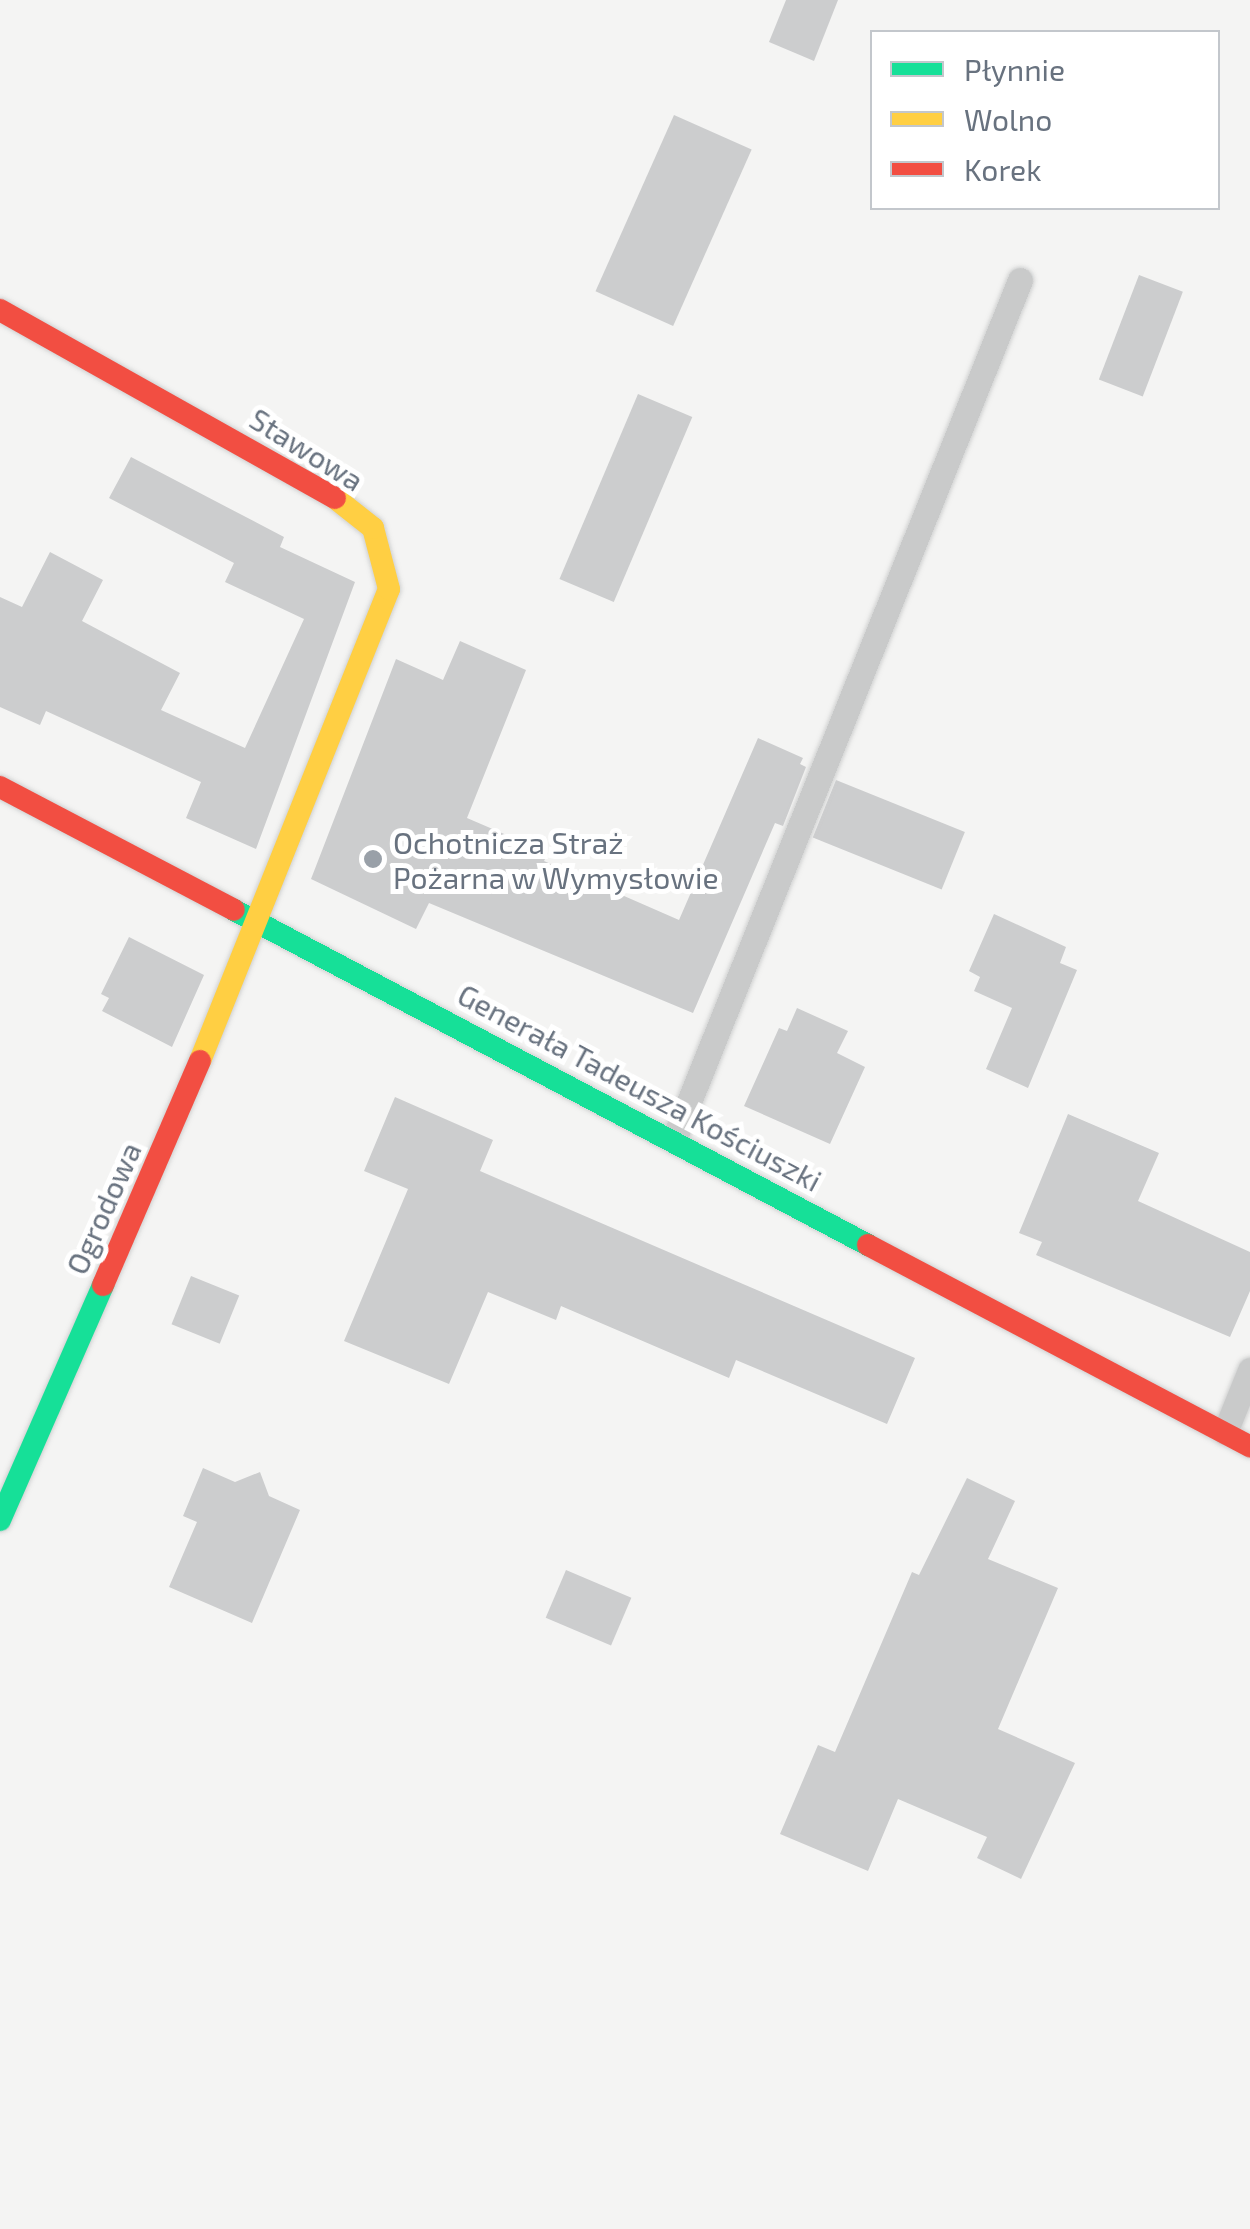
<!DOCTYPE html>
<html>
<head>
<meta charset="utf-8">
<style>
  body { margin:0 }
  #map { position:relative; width:1250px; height:2229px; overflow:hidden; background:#f4f4f3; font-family:"Exo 2",sans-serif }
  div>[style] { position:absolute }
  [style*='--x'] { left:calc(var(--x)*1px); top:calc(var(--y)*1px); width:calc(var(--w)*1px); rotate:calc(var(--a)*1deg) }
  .building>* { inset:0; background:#cccdce; transform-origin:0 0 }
  .roads { filter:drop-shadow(0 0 2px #d0d1d1) drop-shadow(0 0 2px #d0d1d1) }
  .lane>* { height:25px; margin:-12.5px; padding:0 12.5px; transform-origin:12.5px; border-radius:12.5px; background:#c9caca }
  .fast>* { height:22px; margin:-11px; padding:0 11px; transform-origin:11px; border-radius:11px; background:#16e098 }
  .slow>* { height:22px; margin:-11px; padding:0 11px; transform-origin:11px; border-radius:11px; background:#ffcf43 }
  .jam>* { height:22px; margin:-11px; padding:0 11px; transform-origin:11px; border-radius:11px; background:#f24e42 }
  .dots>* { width:28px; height:28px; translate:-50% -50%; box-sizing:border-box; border:5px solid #fff; border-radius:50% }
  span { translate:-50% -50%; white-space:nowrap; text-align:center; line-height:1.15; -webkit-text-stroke:10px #fff; paint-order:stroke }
  .street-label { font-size:30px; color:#68727f }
  .poi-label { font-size:30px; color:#68727f }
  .left { translate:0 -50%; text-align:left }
  .legend { position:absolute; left:870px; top:30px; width:350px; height:180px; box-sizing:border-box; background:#fff; border:2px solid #c3c7cc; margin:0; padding:12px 18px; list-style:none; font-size:30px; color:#68727f }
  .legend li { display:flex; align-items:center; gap:20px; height:50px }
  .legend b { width:50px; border:2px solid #c3c7cc }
</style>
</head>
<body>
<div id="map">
  <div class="building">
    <i style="clip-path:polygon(786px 0,838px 0,814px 61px,769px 42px)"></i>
    <i style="left:674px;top:115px;width:85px;height:193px;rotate:24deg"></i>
    <i style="left:1139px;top:275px;width:47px;height:112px;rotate:21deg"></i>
    <i style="left:638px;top:394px;width:59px;height:201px;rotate:23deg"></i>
    <i style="clip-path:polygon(131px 457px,284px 537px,280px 547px,355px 582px,256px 849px,186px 818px,201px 782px,46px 711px,40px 725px,0 707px,0 597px,22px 607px,50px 552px,103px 580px,82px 621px,180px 673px,161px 710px,245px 748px,304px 619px,225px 582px,234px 563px,109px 498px)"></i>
    <i style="clip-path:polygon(460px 641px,526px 670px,467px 818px,548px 853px,544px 861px,679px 920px,758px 738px,803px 758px,800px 764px,806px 767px,783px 826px,775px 823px,693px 1013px,429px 903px,416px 929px,311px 879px,396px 659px,443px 680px)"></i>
    <i style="left:836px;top:780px;width:139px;height:62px;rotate:22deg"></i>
    <i style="clip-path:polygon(994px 914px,1066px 947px,1060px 963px,1077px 970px,1028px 1088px,986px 1069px,1012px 1008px,974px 991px,980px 977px,969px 971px)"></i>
    <i style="clip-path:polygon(129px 937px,204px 975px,172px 1047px,102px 1011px,109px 998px,101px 994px)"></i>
    <i style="clip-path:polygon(797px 1008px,848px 1031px,837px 1053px,865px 1067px,830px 1144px,744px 1106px,779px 1028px,787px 1031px)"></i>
    <i style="clip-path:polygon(395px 1097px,493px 1140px,480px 1171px,915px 1358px,887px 1424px,736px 1360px,729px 1378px,561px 1306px,556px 1320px,488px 1292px,449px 1384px,344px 1341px,408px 1189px,364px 1171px)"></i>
    <i style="clip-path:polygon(1068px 1114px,1159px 1153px,1138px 1201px,1250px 1252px,1250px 1291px,1230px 1337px,1036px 1255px,1042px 1242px,1019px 1233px)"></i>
    <i style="left:191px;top:1276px;width:52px;height:52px;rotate:22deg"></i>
    <i style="clip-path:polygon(203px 1468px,235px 1482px,260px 1472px,269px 1496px,300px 1510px,252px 1623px,169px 1587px,197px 1522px,183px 1516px)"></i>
    <i style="clip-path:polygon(967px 1478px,1015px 1501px,988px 1559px,1058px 1588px,998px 1729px,1075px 1763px,1021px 1879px,977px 1858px,987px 1837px,898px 1799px,868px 1871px,780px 1834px,818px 1745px,835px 1752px,912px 1572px,919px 1575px)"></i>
    <i style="left:566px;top:1570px;width:71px;height:52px;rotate:23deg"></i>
  </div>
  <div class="roads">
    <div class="lane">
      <i style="--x:674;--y:1139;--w:926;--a:-68.06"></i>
      <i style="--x:1225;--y:1432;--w:67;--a:-68"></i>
    </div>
    <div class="fast">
      <i style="--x:234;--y:910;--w:717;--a:27.85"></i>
      <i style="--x:0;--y:1520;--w:257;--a:-66.3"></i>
    </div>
    <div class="slow">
      <i style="--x:200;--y:1061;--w:508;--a:-68.18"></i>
      <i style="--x:389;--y:589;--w:63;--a:-104.7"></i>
      <i style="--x:373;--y:528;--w:48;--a:-141.7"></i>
    </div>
    <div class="jam">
      <i style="--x:0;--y:310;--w:384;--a:29.3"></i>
      <i style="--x:0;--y:787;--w:264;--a:27.7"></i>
      <i style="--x:868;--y:1245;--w:432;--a:27.8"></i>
      <i style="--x:103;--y:1285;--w:244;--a:-66.6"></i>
    </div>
  </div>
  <div class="dots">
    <i style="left:373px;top:859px;background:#99a0a8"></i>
  </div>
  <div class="street-label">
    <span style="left:307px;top:449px;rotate:32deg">Stawowa</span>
    <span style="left:640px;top:1087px;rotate:28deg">Generała Tadeusza Kościuszki</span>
    <span style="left:103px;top:1208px;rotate:-66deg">Ogrodowa</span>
  </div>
  <div class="poi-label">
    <span class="left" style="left:393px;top:859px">Ochotnicza Straż<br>Pożarna w Wymysłowie</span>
  </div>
  <ul class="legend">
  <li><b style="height:12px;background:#16e098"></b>Płynnie</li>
  <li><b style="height:12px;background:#ffcf43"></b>Wolno</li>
  <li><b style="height:12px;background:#f24e42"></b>Korek</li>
  </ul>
</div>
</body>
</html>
